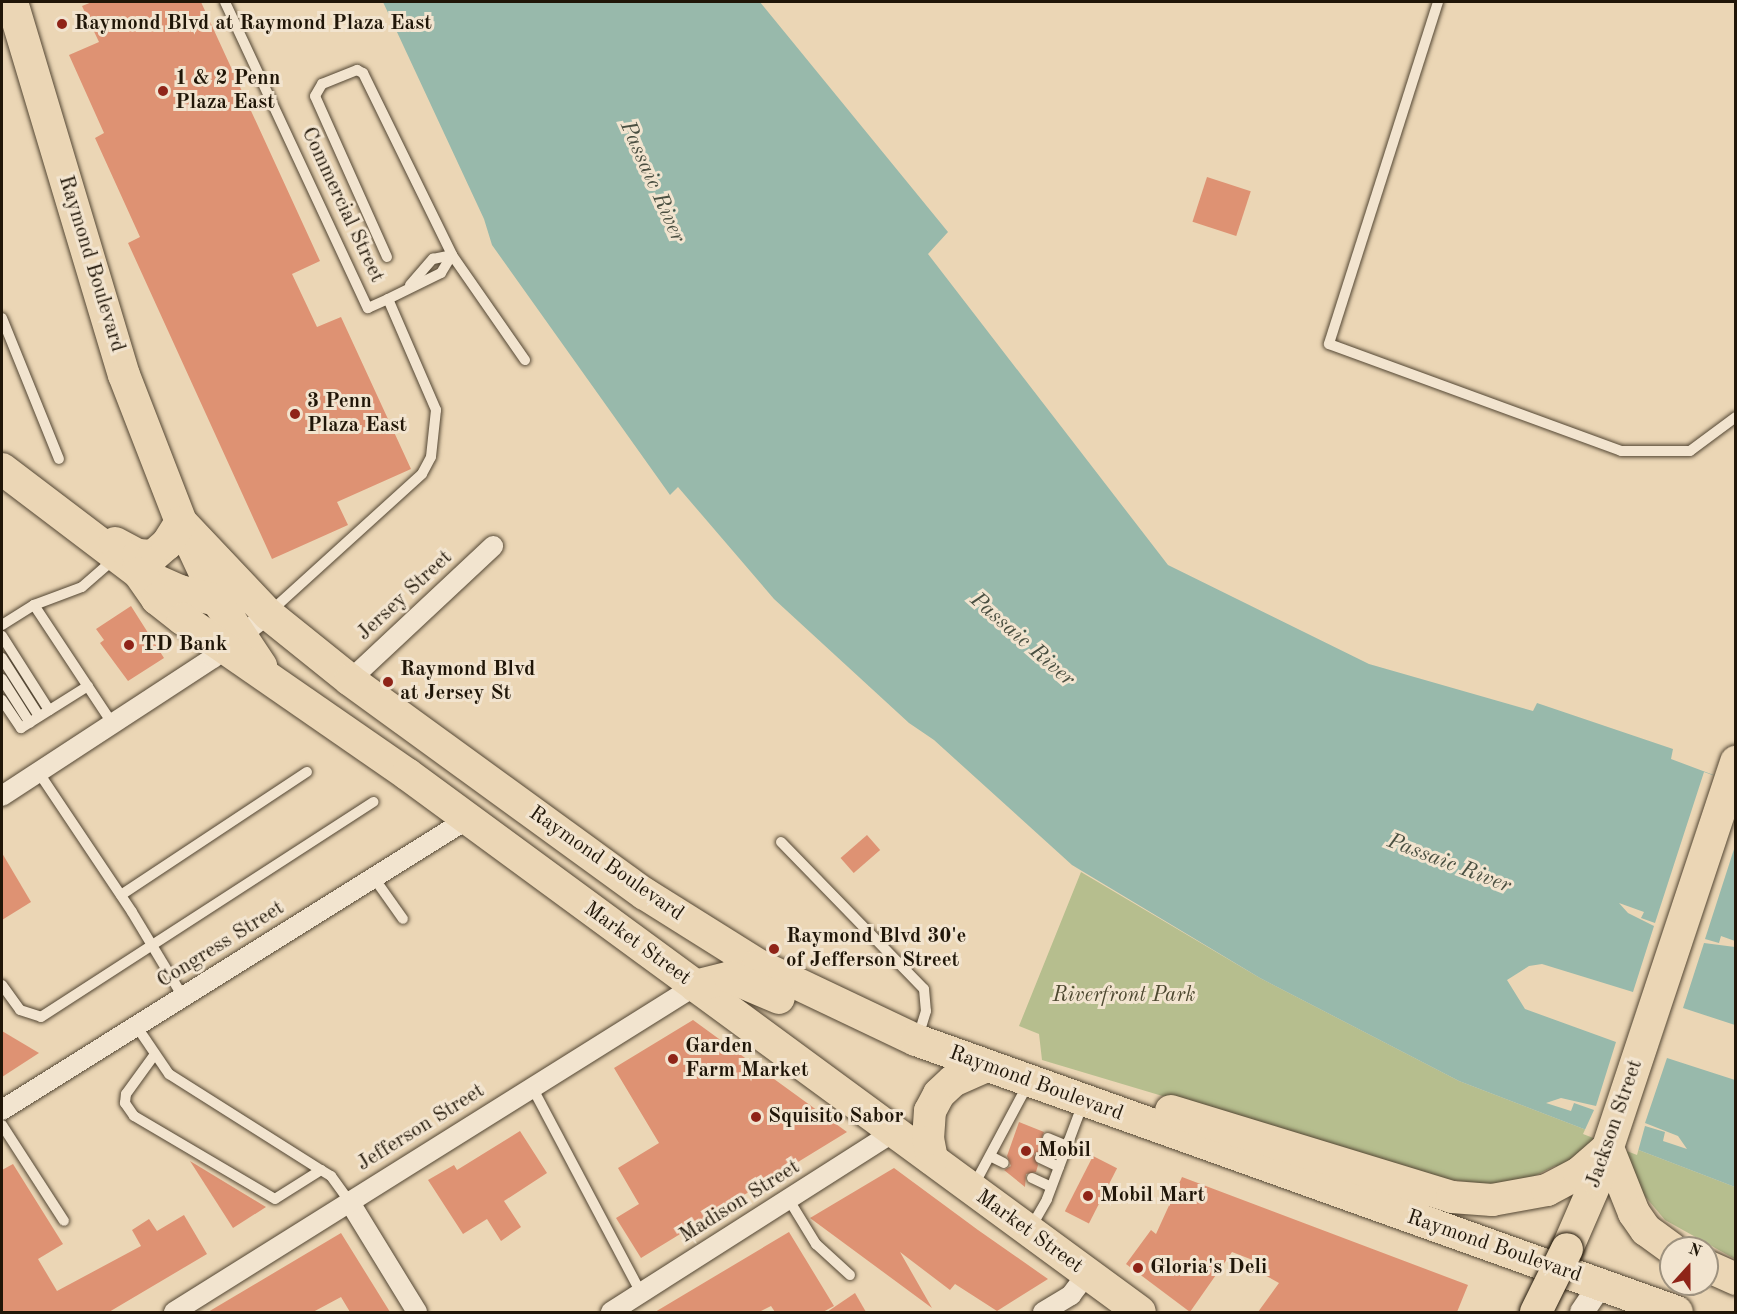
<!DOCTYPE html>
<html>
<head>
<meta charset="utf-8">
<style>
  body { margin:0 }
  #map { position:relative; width:1737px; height:1314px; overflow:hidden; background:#ebd6b5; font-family:"Old Standard TT",serif }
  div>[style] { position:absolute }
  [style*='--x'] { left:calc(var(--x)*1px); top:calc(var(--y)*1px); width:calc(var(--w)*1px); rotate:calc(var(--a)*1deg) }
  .green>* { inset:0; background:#b6be8e }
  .water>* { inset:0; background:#98b9ab }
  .pier>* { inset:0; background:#ebd6b5 }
  .building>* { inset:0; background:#de9273; transform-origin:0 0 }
  .roads { filter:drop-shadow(0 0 2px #534633) drop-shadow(0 0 2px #534633) }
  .service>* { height:10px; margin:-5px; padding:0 5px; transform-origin:5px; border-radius:5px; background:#f2e4cf }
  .minor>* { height:20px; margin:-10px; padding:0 10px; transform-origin:10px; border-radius:10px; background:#f2e4cf }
  .tertiary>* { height:24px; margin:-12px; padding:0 12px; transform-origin:12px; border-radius:12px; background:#f2e4cf }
  .primary>* { height:32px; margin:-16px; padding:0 16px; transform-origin:16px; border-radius:16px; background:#ebd6b5 }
  .bridges { filter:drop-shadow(0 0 2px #201608) drop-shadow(0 0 2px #201608) }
  .primary-bridge>* { height:32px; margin:-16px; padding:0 16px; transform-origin:16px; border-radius:16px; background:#ebd6b5 }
  .dots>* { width:16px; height:16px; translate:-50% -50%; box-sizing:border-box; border:3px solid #f2e4cf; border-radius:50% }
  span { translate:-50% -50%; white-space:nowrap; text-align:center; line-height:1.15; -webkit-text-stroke:6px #f2e4cf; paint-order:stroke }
  .poi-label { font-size:21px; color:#201608; font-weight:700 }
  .left { translate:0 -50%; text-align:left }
  .street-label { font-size:21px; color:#201608 }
  .park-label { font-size:21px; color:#4d4830; font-style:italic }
  .water-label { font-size:22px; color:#4a4f41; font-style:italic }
  .frame { position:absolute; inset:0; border:3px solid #201608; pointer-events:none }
  .north { position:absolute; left:1659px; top:1236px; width:60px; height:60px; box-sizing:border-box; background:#f2e4cf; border:2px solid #9e927f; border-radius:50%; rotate:21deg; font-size:16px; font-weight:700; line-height:24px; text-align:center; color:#201608 }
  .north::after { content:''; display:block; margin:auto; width:21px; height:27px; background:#8f2418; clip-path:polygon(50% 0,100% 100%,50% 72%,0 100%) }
</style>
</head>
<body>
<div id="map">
  <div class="green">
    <i style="clip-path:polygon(1081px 872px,1260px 978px,1459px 1081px,1735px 1187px,1735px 1259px,1665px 1220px,1644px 1195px,1555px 1166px,1528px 1179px,1493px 1185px,1437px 1178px,1042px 1060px,1039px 1034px,1019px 1026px)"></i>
  </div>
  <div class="water">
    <i style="clip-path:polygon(383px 2px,760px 2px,948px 232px,928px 254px,1168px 565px,1369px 664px,1533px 711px,1537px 703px,1673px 749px,1671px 759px,1735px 783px,1735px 1187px,1459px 1081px,1260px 978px,1072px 865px,934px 740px,909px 723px,774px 599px,678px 487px,670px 495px,492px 245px,484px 219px)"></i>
  </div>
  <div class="pier">
    <i style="clip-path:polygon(1704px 772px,1735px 783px,1735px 846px,1705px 939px,1719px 943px,1721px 936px,1735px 941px,1735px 947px,1704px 943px,1683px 1008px,1735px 1025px,1735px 1080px,1667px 1058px,1645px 1123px,1678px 1136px,1687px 1149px,1663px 1141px,1665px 1132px,1645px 1126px,1637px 1155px,1583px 1134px,1594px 1110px,1574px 1103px,1571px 1111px,1546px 1103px,1561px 1098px,1596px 1106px,1616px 1042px,1525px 1009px,1507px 980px,1529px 966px,1542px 964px,1633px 992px,1654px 926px,1628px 913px,1619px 903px,1644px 912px,1641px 918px,1655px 923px)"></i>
  </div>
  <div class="building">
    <i style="clip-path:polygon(92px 2px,201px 2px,320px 261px,292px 274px,317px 327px,341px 317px,411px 469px,337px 502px,348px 525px,272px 559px,128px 243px,140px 237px,95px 138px,104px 133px,69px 55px,99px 42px,82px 6px)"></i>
    <i style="left:1207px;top:177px;width:46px;height:47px;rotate:18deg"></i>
    <i style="clip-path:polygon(131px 606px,164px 658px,128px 681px,100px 643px,104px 640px,96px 629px)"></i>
    <i style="left:867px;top:835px;width:20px;height:35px;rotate:49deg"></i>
    <i style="clip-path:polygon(2px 853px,31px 902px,2px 920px)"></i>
    <i style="clip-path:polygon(693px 1020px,847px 1132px,641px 1258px,616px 1218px,639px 1204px,618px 1168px,659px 1143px,614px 1068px)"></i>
    <i style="clip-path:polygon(2px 1031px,39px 1053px,2px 1077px)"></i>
    <i style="clip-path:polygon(1019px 1122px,1044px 1132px,1041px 1140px,1046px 1145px,1043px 1151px,1034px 1154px,1038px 1165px,1036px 1172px,1026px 1174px,1025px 1187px,1004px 1170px,1011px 1166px,1007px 1156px)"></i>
    <i style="clip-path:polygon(520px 1131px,547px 1173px,504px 1201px,521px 1227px,501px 1241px,487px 1219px,463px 1234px,428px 1180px,454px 1165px,457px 1170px)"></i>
    <i style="left:1093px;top:1156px;width:27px;height:62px;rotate:27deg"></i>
    <i style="clip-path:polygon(190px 1161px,266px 1207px,233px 1228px)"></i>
    <i style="clip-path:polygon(13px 1164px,63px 1244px,38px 1259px,57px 1291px,141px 1246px,132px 1230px,149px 1219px,157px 1231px,184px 1215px,207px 1254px,109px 1312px,2px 1312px,2px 1170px)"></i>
    <i style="clip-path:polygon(894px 1168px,978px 1230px,1048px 1279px,997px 1311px,955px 1284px,950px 1290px,900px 1252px,932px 1308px,810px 1218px)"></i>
    <i style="clip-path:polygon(1182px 1177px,1468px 1285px,1457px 1312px,1258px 1312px,1279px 1283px,1261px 1273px,1263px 1264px,1232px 1252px,1190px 1312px,1126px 1264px,1151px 1230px,1156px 1234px)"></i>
    <i style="clip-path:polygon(789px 1232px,834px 1306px,823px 1312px,775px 1312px,771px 1306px,759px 1312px,655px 1312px)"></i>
    <i style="clip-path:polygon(341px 1233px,390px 1312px,350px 1312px,341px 1297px,313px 1312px,208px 1312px)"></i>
    <i style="clip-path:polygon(855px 1293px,866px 1312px,827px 1312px)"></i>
  </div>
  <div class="roads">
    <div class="service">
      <i style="--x:225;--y:2;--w:338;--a:65"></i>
      <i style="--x:368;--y:308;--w:22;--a:-24"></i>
      <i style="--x:388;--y:299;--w:121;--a:66.6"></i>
      <i style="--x:436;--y:410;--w:47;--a:96.1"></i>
      <i style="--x:431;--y:457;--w:19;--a:118"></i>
      <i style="--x:422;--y:474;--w:205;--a:137.8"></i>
      <i style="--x:1438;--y:2;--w:359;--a:107.7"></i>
      <i style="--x:1329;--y:344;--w:311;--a:20.1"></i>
      <i style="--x:1621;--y:451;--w:69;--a:0"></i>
      <i style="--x:1690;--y:451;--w:57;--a:-36.5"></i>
      <i style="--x:387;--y:257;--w:176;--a:-114.1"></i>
      <i style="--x:315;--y:96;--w:14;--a:-60"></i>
      <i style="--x:322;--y:84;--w:38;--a:-22"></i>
      <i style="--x:357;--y:70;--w:7;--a:27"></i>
      <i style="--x:363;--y:73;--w:203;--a:63.9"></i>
      <i style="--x:452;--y:255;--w:128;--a:55.2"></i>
      <i style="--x:410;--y:285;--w:35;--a:-49"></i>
      <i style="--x:433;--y:259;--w:19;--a:-12"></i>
      <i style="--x:388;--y:299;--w:59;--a:-26.1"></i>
      <i style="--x:441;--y:273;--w:21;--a:-59"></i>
      <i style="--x:2;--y:318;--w:152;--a:68"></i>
      <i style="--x:34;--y:605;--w:145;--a:56.5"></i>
      <i style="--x:2;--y:625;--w:38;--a:-32"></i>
      <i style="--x:34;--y:605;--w:51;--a:-20.6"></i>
      <i style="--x:82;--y:587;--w:43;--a:-41.2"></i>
      <i style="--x:2;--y:636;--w:88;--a:57.6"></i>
      <i style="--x:2;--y:658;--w:69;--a:57.5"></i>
      <i style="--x:2;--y:679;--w:52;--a:57.5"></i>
      <i style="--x:2;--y:700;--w:34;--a:56"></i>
      <i style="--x:21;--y:728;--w:79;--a:-32.1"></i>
      <i style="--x:39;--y:773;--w:167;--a:56.2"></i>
      <i style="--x:132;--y:912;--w:99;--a:59"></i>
      <i style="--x:781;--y:842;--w:205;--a:45.8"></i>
      <i style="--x:924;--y:989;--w:22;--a:85"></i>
      <i style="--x:926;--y:1011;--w:27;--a:107"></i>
      <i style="--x:374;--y:878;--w:50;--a:54.7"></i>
      <i style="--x:121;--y:895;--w:223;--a:-33.5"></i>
      <i style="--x:2;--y:985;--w:31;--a:54"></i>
      <i style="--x:20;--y:1010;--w:22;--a:18"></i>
      <i style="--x:41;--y:1017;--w:396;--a:-32.9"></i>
      <i style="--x:137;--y:1027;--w:57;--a:55.8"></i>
      <i style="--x:169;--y:1074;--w:180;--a:32.3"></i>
      <i style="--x:321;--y:1170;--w:54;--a:147.8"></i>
      <i style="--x:275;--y:1199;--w:164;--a:-149.5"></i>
      <i style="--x:134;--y:1116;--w:16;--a:-125"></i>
      <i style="--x:125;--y:1103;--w:9;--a:-84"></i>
      <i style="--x:126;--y:1094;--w:49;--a:-54.1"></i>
      <i style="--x:532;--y:1087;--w:233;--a:62.1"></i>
      <i style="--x:2;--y:1125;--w:114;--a:57.1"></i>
      <i style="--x:1048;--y:1138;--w:21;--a:23"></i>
      <i style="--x:992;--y:1157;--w:13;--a:27"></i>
      <i style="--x:1040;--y:1158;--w:21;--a:25"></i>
      <i style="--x:321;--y:1170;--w:12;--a:31"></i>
      <i style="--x:331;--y:1176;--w:31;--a:54"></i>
      <i style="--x:1032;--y:1178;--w:21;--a:25"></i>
      <i style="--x:973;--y:1187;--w:119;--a:-61.9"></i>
      <i style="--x:789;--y:1200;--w:52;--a:58.5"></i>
      <i style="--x:816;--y:1244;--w:46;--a:42.4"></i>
      <i style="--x:1030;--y:1229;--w:34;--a:-60"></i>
      <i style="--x:1047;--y:1199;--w:103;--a:-69.4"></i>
    </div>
    <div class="minor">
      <i style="--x:350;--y:680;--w:196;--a:-43.1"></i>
      <i style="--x:2;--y:796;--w:252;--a:-33.2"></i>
      <i style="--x:213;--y:658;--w:70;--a:-38.7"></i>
      <i style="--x:2;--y:1110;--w:547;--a:-32.01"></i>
      <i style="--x:349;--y:1201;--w:130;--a:58.5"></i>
      <i style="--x:174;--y:1312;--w:615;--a:-32.04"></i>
      <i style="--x:611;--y:1312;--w:335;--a:-32.5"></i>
      <i style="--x:1043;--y:1312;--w:33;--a:-31"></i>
      <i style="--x:1071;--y:1295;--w:26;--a:-53"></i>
    </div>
    <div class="tertiary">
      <i style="--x:1582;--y:1312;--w:34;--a:-56"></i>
    </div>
    <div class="primary">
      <i style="--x:12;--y:2;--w:389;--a:73.3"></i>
      <i style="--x:124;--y:375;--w:158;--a:68.8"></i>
      <i style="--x:181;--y:522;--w:89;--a:64.9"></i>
      <i style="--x:219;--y:603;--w:76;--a:56.3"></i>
      <i style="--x:2;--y:469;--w:172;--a:37.2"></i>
      <i style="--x:139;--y:573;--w:45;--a:23.7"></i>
      <i style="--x:180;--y:591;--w:54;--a:14"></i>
      <i style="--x:181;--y:522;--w:127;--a:46.6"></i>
      <i style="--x:268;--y:614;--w:105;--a:38.8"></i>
      <i style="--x:350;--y:680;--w:364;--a:36"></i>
      <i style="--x:645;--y:894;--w:133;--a:32.1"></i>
      <i style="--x:758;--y:965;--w:175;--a:25.4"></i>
      <i style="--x:916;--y:1040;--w:808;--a:19.67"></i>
      <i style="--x:115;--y:543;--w:26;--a:28"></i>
      <i style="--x:138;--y:555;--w:15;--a:4"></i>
      <i style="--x:153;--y:556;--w:18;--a:-41"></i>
      <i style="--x:167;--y:544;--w:26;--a:-58"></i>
      <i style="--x:139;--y:573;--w:32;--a:55"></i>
      <i style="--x:157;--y:599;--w:33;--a:38"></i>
      <i style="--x:183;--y:619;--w:272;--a:34.7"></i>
      <i style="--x:407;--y:774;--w:909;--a:36.28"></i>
      <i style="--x:695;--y:986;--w:36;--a:-14"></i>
      <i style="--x:730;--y:977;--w:53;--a:23.2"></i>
      <i style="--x:1171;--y:1111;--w:294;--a:17"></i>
      <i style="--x:1452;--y:1197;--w:40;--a:4.3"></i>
      <i style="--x:1492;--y:1200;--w:56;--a:-10.3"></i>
      <i style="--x:1547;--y:1190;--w:36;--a:-28"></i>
      <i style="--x:1579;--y:1173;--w:38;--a:-41"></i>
      <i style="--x:1608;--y:1148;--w:70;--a:68.2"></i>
      <i style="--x:1634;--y:1213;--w:21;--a:55"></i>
      <i style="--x:1646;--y:1230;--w:31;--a:36"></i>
      <i style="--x:932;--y:1159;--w:20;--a:-101"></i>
      <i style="--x:928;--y:1139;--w:28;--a:-86"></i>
      <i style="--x:930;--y:1111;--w:19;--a:-62"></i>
      <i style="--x:939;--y:1094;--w:19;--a:-43"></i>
      <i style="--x:953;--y:1081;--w:37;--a:-24"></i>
      <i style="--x:1567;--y:1249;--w:75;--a:-66.5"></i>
      <i style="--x:1597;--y:1180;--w:441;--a:-71.6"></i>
      <i style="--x:1707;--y:1266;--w:32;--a:24"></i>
    </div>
  </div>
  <div class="bridges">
    <div class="primary-bridge">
      <i style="--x:1536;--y:1312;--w:70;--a:-63.8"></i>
    </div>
  </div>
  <div class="dots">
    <i style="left:62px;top:24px;background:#8f2418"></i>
    <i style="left:163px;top:91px;background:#8f2418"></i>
    <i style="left:295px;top:414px;background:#8f2418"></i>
    <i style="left:129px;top:645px;background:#8f2418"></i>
    <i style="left:388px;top:682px;background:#8f2418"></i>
    <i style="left:774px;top:949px;background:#8f2418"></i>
    <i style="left:673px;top:1059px;background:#8f2418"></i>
    <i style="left:756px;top:1117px;background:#8f2418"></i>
    <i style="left:1026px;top:1151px;background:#8f2418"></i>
    <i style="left:1088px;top:1196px;background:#8f2418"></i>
    <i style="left:1138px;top:1268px;background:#8f2418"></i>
  </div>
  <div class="poi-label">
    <span class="left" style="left:74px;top:24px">Raymond Blvd at Raymond Plaza East</span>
    <span class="left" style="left:175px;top:91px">1 &amp; 2 Penn<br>Plaza East</span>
    <span class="left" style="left:307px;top:414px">3 Penn<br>Plaza East</span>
    <span class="left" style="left:141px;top:645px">TD Bank</span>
    <span class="left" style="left:400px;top:682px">Raymond Blvd<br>at Jersey St</span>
    <span class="left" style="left:786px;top:949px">Raymond Blvd 30'e<br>of Jefferson Street</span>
    <span class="left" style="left:685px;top:1059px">Garden<br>Farm Market</span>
    <span class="left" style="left:768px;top:1117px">Squisito Sabor</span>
    <span class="left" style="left:1038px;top:1151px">Mobil</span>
    <span class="left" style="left:1100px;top:1196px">Mobil Mart</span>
    <span class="left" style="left:1150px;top:1268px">Gloria's Deli</span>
  </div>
  <div class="street-label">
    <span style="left:342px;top:205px;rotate:65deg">Commercial Street</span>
    <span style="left:91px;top:264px;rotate:73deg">Raymond Boulevard</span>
    <span style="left:405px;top:596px;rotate:-43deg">Jersey Street</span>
    <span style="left:606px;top:864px;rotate:35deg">Raymond Boulevard</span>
    <span style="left:637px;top:944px;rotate:36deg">Market Street</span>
    <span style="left:221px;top:945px;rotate:-32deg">Congress Street</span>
    <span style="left:1036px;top:1084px;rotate:20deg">Raymond Boulevard</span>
    <span style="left:1615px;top:1124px;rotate:-71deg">Jackson Street</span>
    <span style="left:421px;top:1128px;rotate:-32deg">Jefferson Street</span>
    <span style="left:740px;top:1202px;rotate:-32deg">Madison Street</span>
    <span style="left:1029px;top:1232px;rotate:36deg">Market Street</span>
    <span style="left:1494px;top:1247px;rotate:19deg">Raymond Boulevard</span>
  </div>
  <div class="park-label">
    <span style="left:1124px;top:996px">Riverfront Park</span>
  </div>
  <div class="water-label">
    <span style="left:652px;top:182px;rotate:66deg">Passaic River</span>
    <span style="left:1022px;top:640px;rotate:41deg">Passaic River</span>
    <span style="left:1449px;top:864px;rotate:21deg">Passaic River</span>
  </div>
  <div class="frame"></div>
  <div class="north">N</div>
</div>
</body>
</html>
